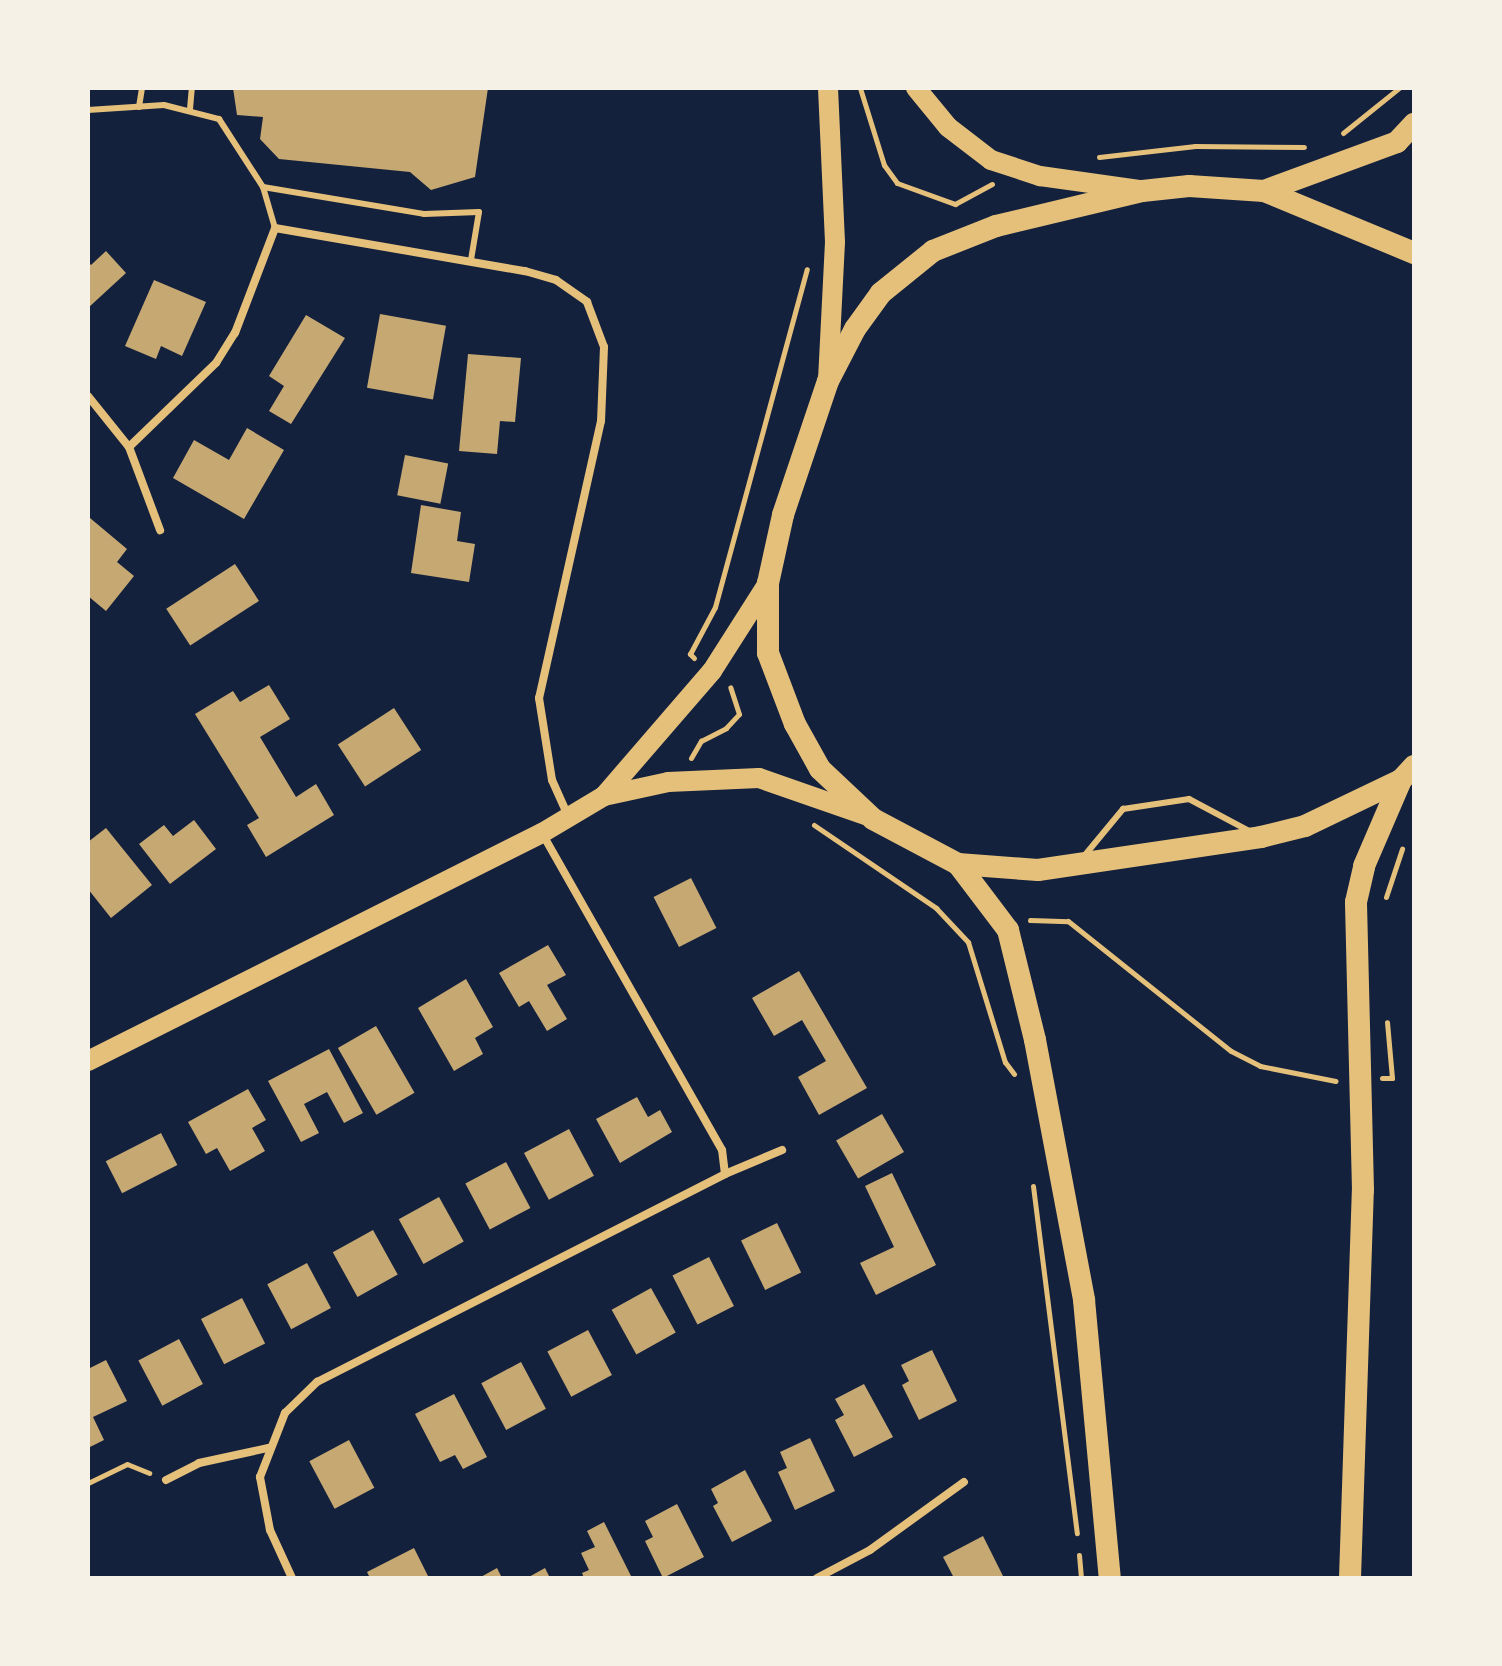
<!DOCTYPE html>
<html>
<head>
<meta charset="utf-8">
<style>
  body { margin:0 }
  #map { position:relative; width:1502px; height:1666px; overflow:hidden; background:#14213d; font-family:"Sofia Sans Condensed",sans-serif }
  div>[style] { position:absolute }
  [style*='--x'] { left:calc(var(--x)*1px); top:calc(var(--y)*1px); width:calc(var(--w)*1px); rotate:calc(var(--a)*1deg) }
  .building>* { inset:0; background:#c6a872; transform-origin:0 0 }
  .path>* { height:5px; margin:-2.5px; padding:0 2.5px; transform-origin:2.5px; border-radius:2.5px; background:#e5c07b }
  .service>* { height:6px; margin:-3px; padding:0 3px; transform-origin:3px; border-radius:3px; background:#e5c07b }
  .minor>* { height:8px; margin:-4px; padding:0 4px; transform-origin:4px; border-radius:4px; background:#e5c07b }
  .primary>* { height:20px; margin:-10px; padding:0 10px; transform-origin:10px; border-radius:10px; background:#e5c07b }
  .trunk>* { height:22px; margin:-11px; padding:0 11px; transform-origin:11px; border-radius:11px; background:#e5c07b }
  span { translate:-50% -50%; white-space:nowrap; text-align:center; line-height:1.15; -webkit-text-stroke:6px #f6f1e7; paint-order:stroke }
  .frame { position:absolute; inset:0; border:90px solid #f6f1e7; pointer-events:none }
</style>
</head>
<body>
<div id="map">
  <div class="building">
    <i style="clip-path:polygon(233px 88px,488px 88px,475px 177px,431px 190px,410px 172px,279px 159px,260px 139px,263px 117px,237px 115px)"></i>
    <i style="clip-path:polygon(106px 251px,126px 273px,88px 308px,88px 262px,91px 265px)"></i>
    <i style="clip-path:polygon(154px 280px,206px 302px,182px 356px,161px 346px,156px 359px,125px 346px)"></i>
    <i style="left:380px;top:314px;width:67px;height:75px;rotate:10deg"></i>
    <i style="clip-path:polygon(306px 315px,345px 338px,291px 424px,269px 411px,284px 386px,269px 376px)"></i>
    <i style="clip-path:polygon(468px 354px,521px 358px,515px 422px,500px 421px,497px 454px,459px 451px)"></i>
    <i style="clip-path:polygon(247px 428px,284px 450px,244px 519px,173px 478px,194px 440px,229px 460px)"></i>
    <i style="left:405px;top:455px;width:44px;height:41px;rotate:11deg"></i>
    <i style="clip-path:polygon(421px 505px,461px 512px,457px 541px,475px 544px,469px 582px,411px 573px)"></i>
    <i style="clip-path:polygon(90px 518px,127px 549px,117px 562px,134px 576px,106px 611px,88px 596px)"></i>
    <i style="left:235px;top:564px;width:44px;height:82px;rotate:57deg"></i>
    <i style="clip-path:polygon(269px 685px,290px 719px,260px 737px,296px 797px,316px 784px,334px 815px,266px 857px,247px 825px,259px 818px,195px 714px,233px 691px,240px 702px)"></i>
    <i style="left:394px;top:708px;width:50px;height:67px;rotate:57deg"></i>
    <i style="clip-path:polygon(194px 820px,216px 849px,170px 884px,139px 844px,164px 825px,173px 836px)"></i>
    <i style="clip-path:polygon(106px 828px,152px 885px,111px 918px,88px 889px,88px 842px)"></i>
    <i style="left:691px;top:878px;width:56px;height:42px;rotate:63deg"></i>
    <i style="clip-path:polygon(548px 945px,566px 975px,547px 985px,567px 1019px,547px 1031px,529px 1001px,519px 1007px,499px 973px)"></i>
    <i style="clip-path:polygon(799px 971px,867px 1088px,819px 1115px,798px 1077px,826px 1061px,802px 1020px,774px 1036px,752px 998px)"></i>
    <i style="clip-path:polygon(466px 979px,493px 1027px,475px 1038px,483px 1054px,454px 1071px,418px 1008px)"></i>
    <i style="left:376px;top:1026px;width:77px;height:44px;rotate:60deg"></i>
    <i style="clip-path:polygon(329px 1049px,363px 1113px,344px 1123px,327px 1092px,304px 1104px,319px 1133px,301px 1142px,268px 1081px)"></i>
    <i style="clip-path:polygon(248px 1089px,266px 1120px,252px 1128px,265px 1151px,230px 1171px,217px 1148px,206px 1154px,188px 1122px)"></i>
    <i style="clip-path:polygon(637px 1097px,648px 1117px,660px 1110px,672px 1132px,620px 1163px,596px 1119px)"></i>
    <i style="left:882px;top:1114px;width:44px;height:53px;rotate:60deg"></i>
    <i style="left:569px;top:1129px;width:53px;height:51px;rotate:62deg"></i>
    <i style="left:161px;top:1133px;width:36px;height:62px;rotate:63deg"></i>
    <i style="left:506px;top:1162px;width:52px;height:46px;rotate:62deg"></i>
    <i style="clip-path:polygon(892px 1173px,936px 1265px,876px 1295px,860px 1263px,894px 1247px,865px 1186px)"></i>
    <i style="left:439px;top:1197px;width:51px;height:46px;rotate:61deg"></i>
    <i style="left:777px;top:1223px;width:55px;height:40px;rotate:64deg"></i>
    <i style="left:373px;top:1230px;width:51px;height:46px;rotate:61deg"></i>
    <i style="left:709px;top:1257px;width:55px;height:41px;rotate:63deg"></i>
    <i style="left:307px;top:1263px;width:51px;height:45px;rotate:62deg"></i>
    <i style="left:651px;top:1288px;width:51px;height:45px;rotate:61deg"></i>
    <i style="left:242px;top:1298px;width:51px;height:46px;rotate:63deg"></i>
    <i style="left:588px;top:1330px;width:51px;height:46px;rotate:62deg"></i>
    <i style="left:179px;top:1339px;width:51px;height:46px;rotate:62deg"></i>
    <i style="clip-path:polygon(932px 1350px,957px 1401px,919px 1420px,902px 1385px,909px 1381px,901px 1365px)"></i>
    <i style="clip-path:polygon(106px 1360px,127px 1401px,93px 1417px,104px 1440px,88px 1448px,88px 1369px)"></i>
    <i style="left:521px;top:1362px;width:53px;height:45px;rotate:62deg"></i>
    <i style="clip-path:polygon(864px 1384px,893px 1437px,854px 1457px,835px 1420px,844px 1415px,835px 1399px)"></i>
    <i style="clip-path:polygon(454px 1394px,487px 1457px,463px 1469px,455px 1455px,440px 1462px,415px 1414px)"></i>
    <i style="clip-path:polygon(810px 1438px,835px 1491px,795px 1510px,778px 1472px,787px 1468px,780px 1452px)"></i>
    <i style="left:349px;top:1440px;width:54px;height:45px;rotate:62deg"></i>
    <i style="clip-path:polygon(745px 1470px,772px 1521px,732px 1542px,713px 1506px,718px 1503px,711px 1489px)"></i>
    <i style="clip-path:polygon(677px 1504px,704px 1557px,663px 1578px,645px 1541px,653px 1537px,645px 1521px)"></i>
    <i style="clip-path:polygon(604px 1522px,632px 1578px,584px 1578px,582px 1573px,589px 1570px,581px 1553px,595px 1547px,587px 1531px)"></i>
    <i style="clip-path:polygon(983px 1536px,1004px 1578px,954px 1578px,943px 1557px)"></i>
    <i style="clip-path:polygon(414px 1548px,429px 1578px,370px 1578px,367px 1572px)"></i>
    <i style="clip-path:polygon(497px 1568px,502px 1578px,479px 1578px)"></i>
    <i style="clip-path:polygon(545px 1568px,550px 1578px,527px 1578px)"></i>
  </div>
  <div class="path">
    <i style="--x:860;--y:88;--w:81;--a:72.7"></i>
    <i style="--x:884;--y:165;--w:22;--a:54"></i>
    <i style="--x:897;--y:183;--w:62;--a:19.9"></i>
    <i style="--x:955;--y:204;--w:42;--a:-28.4"></i>
    <i style="--x:1343;--y:133;--w:72;--a:-38.8"></i>
    <i style="--x:1099;--y:157;--w:97;--a:-6.5"></i>
    <i style="--x:1195;--y:146;--w:109;--a:0.5"></i>
    <i style="--x:694;--y:658;--w:6;--a:-135"></i>
    <i style="--x:690;--y:654;--w:53;--a:-62"></i>
    <i style="--x:715;--y:607;--w:350;--a:-74.8"></i>
    <i style="--x:691;--y:758;--w:20;--a:-60"></i>
    <i style="--x:701;--y:741;--w:28;--a:-27"></i>
    <i style="--x:726;--y:728;--w:19;--a:-47"></i>
    <i style="--x:739;--y:714;--w:28;--a:-108"></i>
    <i style="--x:814;--y:825;--w:148;--a:34.2"></i>
    <i style="--x:936;--y:908;--w:47;--a:46.7"></i>
    <i style="--x:968;--y:942;--w:126;--a:72.9"></i>
    <i style="--x:1005;--y:1062;--w:15;--a:53"></i>
    <i style="--x:1386;--y:897;--w:51;--a:-71.6"></i>
    <i style="--x:1030;--y:920;--w:38;--a:2"></i>
    <i style="--x:1068;--y:921;--w:208;--a:38.6"></i>
    <i style="--x:1231;--y:1051;--w:33;--a:27"></i>
    <i style="--x:1260;--y:1066;--w:77;--a:11.2"></i>
    <i style="--x:1382;--y:1078;--w:10;--a:0"></i>
    <i style="--x:1392;--y:1078;--w:56;--a:-95.1"></i>
    <i style="--x:1033;--y:1186;--w:350;--a:82.8"></i>
    <i style="--x:88;--y:1483;--w:43;--a:-26"></i>
    <i style="--x:127;--y:1464;--w:24;--a:22"></i>
    <i style="--x:1079;--y:1555;--w:23;--a:85"></i>
  </div>
  <div class="service">
    <i style="--x:139;--y:107;--w:19;--a:-81"></i>
    <i style="--x:190;--y:109;--w:21;--a:-85"></i>
    <i style="--x:88;--y:110;--w:76;--a:-3.8"></i>
    <i style="--x:164;--y:105;--w:57;--a:14.3"></i>
    <i style="--x:219;--y:119;--w:81;--a:57.1"></i>
    <i style="--x:263;--y:187;--w:43;--a:73.7"></i>
    <i style="--x:263;--y:187;--w:163;--a:9.5"></i>
    <i style="--x:424;--y:214;--w:55;--a:-2.1"></i>
    <i style="--x:479;--y:212;--w:49;--a:99.5"></i>
    <i style="--x:1085;--y:855;--w:60;--a:-50.4"></i>
    <i style="--x:1123;--y:809;--w:67;--a:-8.6"></i>
    <i style="--x:1189;--y:799;--w:70;--a:28"></i>
  </div>
  <div class="minor">
    <i style="--x:88;--y:396;--w:65;--a:51.2"></i>
    <i style="--x:129;--y:447;--w:89;--a:69.5"></i>
    <i style="--x:129;--y:447;--w:121;--a:-44"></i>
    <i style="--x:216;--y:363;--w:36;--a:-58"></i>
    <i style="--x:235;--y:333;--w:112;--a:-69.1"></i>
    <i style="--x:275;--y:228;--w:254;--a:9.8"></i>
    <i style="--x:525;--y:271;--w:32;--a:16"></i>
    <i style="--x:556;--y:280;--w:38;--a:35"></i>
    <i style="--x:587;--y:302;--w:48;--a:69.3"></i>
    <i style="--x:604;--y:347;--w:74;--a:92.3"></i>
    <i style="--x:601;--y:421;--w:284;--a:102.6"></i>
    <i style="--x:539;--y:698;--w:83;--a:81"></i>
    <i style="--x:552;--y:780;--w:42;--a:65.9"></i>
    <i style="--x:725;--y:1174;--w:62;--a:-22.8"></i>
    <i style="--x:166;--y:1480;--w:37;--a:-27"></i>
    <i style="--x:199;--y:1463;--w:71;--a:-12.3"></i>
    <i style="--x:292;--y:1578;--w:53;--a:-114.6"></i>
    <i style="--x:270;--y:1530;--w:54;--a:-100.7"></i>
    <i style="--x:260;--y:1477;--w:69;--a:-68.7"></i>
    <i style="--x:285;--y:1413;--w:45;--a:-44.1"></i>
    <i style="--x:317;--y:1382;--w:458;--a:-27"></i>
    <i style="--x:725;--y:1174;--w:24;--a:-97"></i>
    <i style="--x:722;--y:1150;--w:365;--a:-119.6"></i>
    <i style="--x:817;--y:1578;--w:60;--a:-27.8"></i>
    <i style="--x:870;--y:1550;--w:116;--a:-35.9"></i>
  </div>
  <div class="primary">
    <i style="--x:828;--y:88;--w:154;--a:87.4"></i>
    <i style="--x:835;--y:242;--w:139;--a:92.9"></i>
    <i style="--x:916;--y:88;--w:50;--a:50.6"></i>
    <i style="--x:948;--y:127;--w:54;--a:37.5"></i>
    <i style="--x:991;--y:160;--w:52;--a:18.1"></i>
    <i style="--x:1040;--y:176;--w:100;--a:8"></i>
    <i style="--x:604;--y:796;--w:66;--a:-12.3"></i>
    <i style="--x:668;--y:782;--w:91;--a:-2.5"></i>
    <i style="--x:759;--y:778;--w:115;--a:19.2"></i>
    <i style="--x:88;--y:1061;--w:508;--a:-26.67"></i>
    <i style="--x:542;--y:833;--w:72;--a:-30.8"></i>
    <i style="--x:604;--y:796;--w:165;--a:-49.2"></i>
    <i style="--x:712;--y:671;--w:104;--a:-57.5"></i>
  </div>
  <div class="trunk">
    <i style="--x:1264;--y:191;--w:142;--a:-20.2"></i>
    <i style="--x:1397;--y:142;--w:25;--a:-47"></i>
    <i style="--x:1414;--y:253;--w:162;--a:-157.5"></i>
    <i style="--x:1264;--y:191;--w:75;--a:-176.2"></i>
    <i style="--x:1189;--y:186;--w:47;--a:173.9"></i>
    <i style="--x:1142;--y:191;--w:150;--a:166.5"></i>
    <i style="--x:996;--y:226;--w:68;--a:158.4"></i>
    <i style="--x:933;--y:251;--w:67;--a:141.1"></i>
    <i style="--x:881;--y:293;--w:44;--a:125.8"></i>
    <i style="--x:855;--y:329;--w:59;--a:117.4"></i>
    <i style="--x:828;--y:381;--w:141;--a:108.6"></i>
    <i style="--x:783;--y:515;--w:70;--a:102.4"></i>
    <i style="--x:768;--y:583;--w:70;--a:90"></i>
    <i style="--x:768;--y:653;--w:76;--a:69.2"></i>
    <i style="--x:795;--y:724;--w:51;--a:60.9"></i>
    <i style="--x:820;--y:769;--w:73;--a:43.3"></i>
    <i style="--x:873;--y:819;--w:96;--a:27.9"></i>
    <i style="--x:958;--y:864;--w:80;--a:4.3"></i>
    <i style="--x:1038;--y:870;--w:225;--a:-8.4"></i>
    <i style="--x:1261;--y:837;--w:45;--a:-14"></i>
    <i style="--x:1305;--y:826;--w:106;--a:-25.6"></i>
    <i style="--x:1401;--y:780;--w:19;--a:-47"></i>
    <i style="--x:958;--y:864;--w:83;--a:52.9"></i>
    <i style="--x:1008;--y:930;--w:113;--a:76.2"></i>
    <i style="--x:1035;--y:1040;--w:265;--a:79.3"></i>
    <i style="--x:1084;--y:1300;--w:279;--a:84.7"></i>
    <i style="--x:1350;--y:1578;--w:388;--a:-88.1"></i>
    <i style="--x:1363;--y:1190;--w:288;--a:-91.4"></i>
    <i style="--x:1356;--y:902;--w:37;--a:-77"></i>
    <i style="--x:1364;--y:866;--w:94;--a:-66.7"></i>
  </div>
  <div class="frame"></div>
</div>
</body>
</html>
